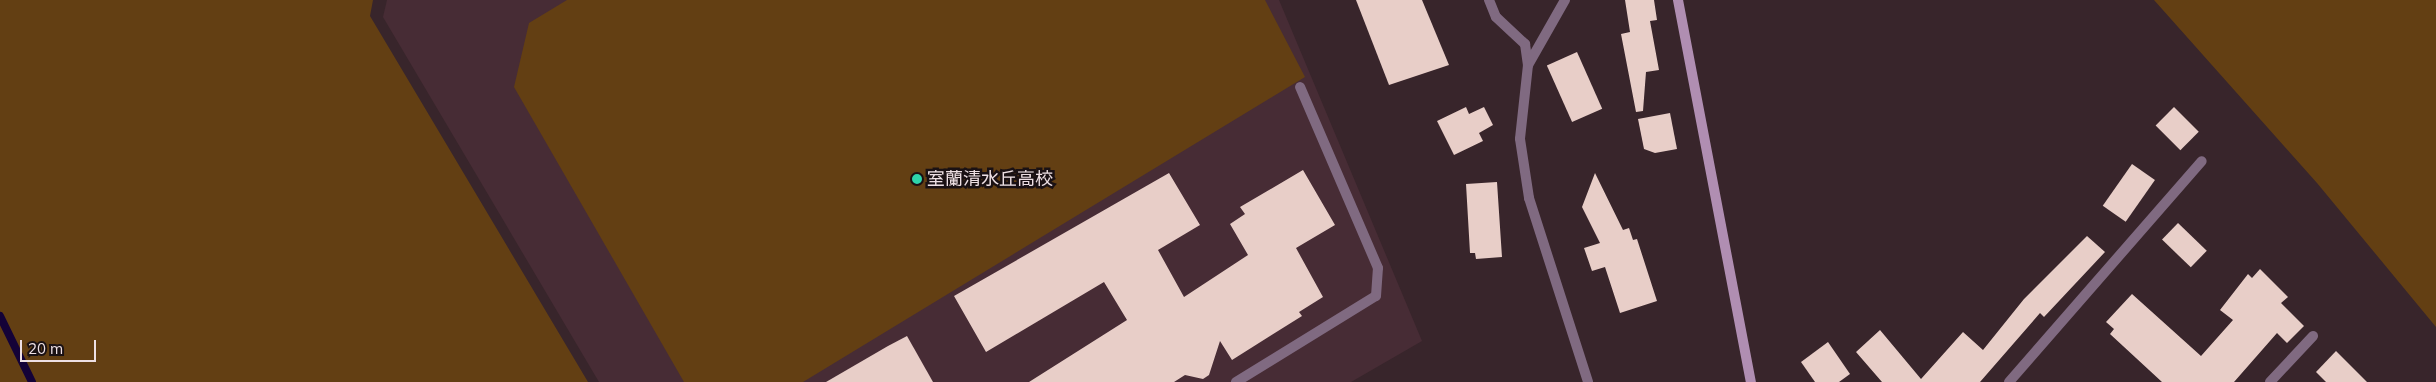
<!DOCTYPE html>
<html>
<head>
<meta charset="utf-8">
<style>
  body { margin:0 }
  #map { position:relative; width:2436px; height:382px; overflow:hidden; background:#38252b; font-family:Mulish,"Noto Sans JP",sans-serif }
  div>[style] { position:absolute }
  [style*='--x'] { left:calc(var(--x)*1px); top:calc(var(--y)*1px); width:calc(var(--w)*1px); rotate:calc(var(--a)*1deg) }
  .built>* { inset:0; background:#472c35 }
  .green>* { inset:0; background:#633f13 }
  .stream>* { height:8px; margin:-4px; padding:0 4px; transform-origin:4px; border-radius:4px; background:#140237 }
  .building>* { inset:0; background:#e8cec8; transform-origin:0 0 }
  .lane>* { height:10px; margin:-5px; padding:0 5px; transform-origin:5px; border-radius:5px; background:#806a81 }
  .street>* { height:10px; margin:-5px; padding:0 5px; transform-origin:5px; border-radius:5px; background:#806a81 }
  .secondary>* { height:10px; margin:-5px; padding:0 5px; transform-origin:5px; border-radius:5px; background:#b08eb2 }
  .dots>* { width:14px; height:14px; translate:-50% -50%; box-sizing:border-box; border:2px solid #1a1114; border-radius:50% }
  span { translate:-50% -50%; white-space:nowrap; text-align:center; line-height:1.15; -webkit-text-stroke:5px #1a1114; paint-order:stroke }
  .poi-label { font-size:18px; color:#eee0e4 }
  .left { translate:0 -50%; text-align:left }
  .scale { position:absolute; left:20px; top:340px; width:76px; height:22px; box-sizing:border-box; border:2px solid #eee0e4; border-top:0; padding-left:6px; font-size:15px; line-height:18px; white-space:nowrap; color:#eee0e4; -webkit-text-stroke:4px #1a1114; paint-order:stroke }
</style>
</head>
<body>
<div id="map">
  <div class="built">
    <i style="clip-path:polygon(387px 0,1279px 0,1422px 341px,1351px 382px,599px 382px,383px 17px)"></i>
  </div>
  <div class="green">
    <i style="clip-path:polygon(0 0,373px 0,370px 16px,588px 382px,0 382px)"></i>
    <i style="clip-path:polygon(567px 0,1265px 0,1305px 77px,803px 382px,684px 382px,514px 87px,529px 23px)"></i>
    <i style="clip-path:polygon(2154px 0,2436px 0,2436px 327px,2317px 183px)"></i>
  </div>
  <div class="stream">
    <i style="--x:0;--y:316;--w:73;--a:64.1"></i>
  </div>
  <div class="building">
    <i style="clip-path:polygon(1356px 0,1422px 0,1449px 65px,1389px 85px)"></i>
    <i style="clip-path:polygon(1625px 0,1654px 0,1657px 20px,1650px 21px,1659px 70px,1646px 72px,1643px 111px,1636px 112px,1621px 34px,1630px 32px)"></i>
    <i style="left:1577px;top:52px;width:62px;height:33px;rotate:66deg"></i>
    <i style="clip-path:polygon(1466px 107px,1469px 114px,1484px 107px,1493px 125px,1479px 133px,1483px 141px,1454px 155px,1437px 121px)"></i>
    <i style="left:2174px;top:107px;width:35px;height:26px;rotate:45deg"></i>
    <i style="clip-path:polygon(1670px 113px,1677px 149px,1655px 153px,1644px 149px,1638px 119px)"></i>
    <i style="left:2132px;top:164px;width:28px;height:51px;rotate:35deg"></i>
    <i style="clip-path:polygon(1303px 170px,1335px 225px,1296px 248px,1323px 297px,1299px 312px,1302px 316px,1232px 360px,1220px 341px,1209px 375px,1203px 379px,1185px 375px,1174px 382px,1029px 382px,1127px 320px,1104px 282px,986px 352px,954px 296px,1169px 173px,1200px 225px,1158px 250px,1184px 297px,1248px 255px,1230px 224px,1245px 214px,1240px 207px)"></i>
    <i style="clip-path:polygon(1595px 173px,1623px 230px,1629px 228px,1633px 240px,1637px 239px,1657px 301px,1620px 313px,1605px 267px,1592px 271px,1584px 248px,1600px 243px,1582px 207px)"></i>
    <i style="clip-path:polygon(1497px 182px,1502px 257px,1476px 259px,1475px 253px,1470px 253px,1466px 184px)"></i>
    <i style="left:2178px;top:223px;width:40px;height:23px;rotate:44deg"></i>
    <i style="clip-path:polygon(2087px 236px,2105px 252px,2044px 317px,2040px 313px,1980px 382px,1882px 382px,1856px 352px,1880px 330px,1921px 379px,1963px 332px,1983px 350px,2024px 299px)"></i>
    <i style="clip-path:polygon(2260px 269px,2288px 297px,2281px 303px,2304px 326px,2287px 343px,2277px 333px,2234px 382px,2162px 382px,2110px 334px,2114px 329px,2106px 322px,2132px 294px,2201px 356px,2233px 320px,2220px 310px,2248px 274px,2252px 278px)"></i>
    <i style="clip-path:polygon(907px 336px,933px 382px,826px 382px,888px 346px)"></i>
    <i style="clip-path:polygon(1828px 342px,1850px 374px,1839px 382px,1815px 382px,1801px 362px)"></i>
    <i style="clip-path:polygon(2336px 351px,2367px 382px,2326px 382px,2316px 372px)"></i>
  </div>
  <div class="lane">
    <i style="--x:1236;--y:382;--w:164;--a:-31.6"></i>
    <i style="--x:1376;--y:296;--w:28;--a:-86"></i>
    <i style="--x:1378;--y:268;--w:197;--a:-113.3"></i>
  </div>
  <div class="street">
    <i style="--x:1489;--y:0;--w:18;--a:68"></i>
    <i style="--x:1496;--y:17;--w:40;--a:43"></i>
    <i style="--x:1525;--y:44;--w:21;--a:82"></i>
    <i style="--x:1565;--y:0;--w:75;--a:119.6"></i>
    <i style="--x:1528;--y:65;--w:74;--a:96.2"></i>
    <i style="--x:1520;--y:139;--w:60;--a:81.3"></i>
    <i style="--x:1529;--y:198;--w:193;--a:72.2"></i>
    <i style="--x:2009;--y:382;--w:293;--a:-48.9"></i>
    <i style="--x:2270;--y:382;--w:63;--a:-46.9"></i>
  </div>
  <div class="secondary">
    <i style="--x:1678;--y:0;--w:389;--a:79.2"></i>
  </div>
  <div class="dots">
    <i style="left:917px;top:179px;background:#2ed4aa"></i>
  </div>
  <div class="poi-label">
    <span class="left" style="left:927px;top:179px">室蘭清水丘高校</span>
  </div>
  <div class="scale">20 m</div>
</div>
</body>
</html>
